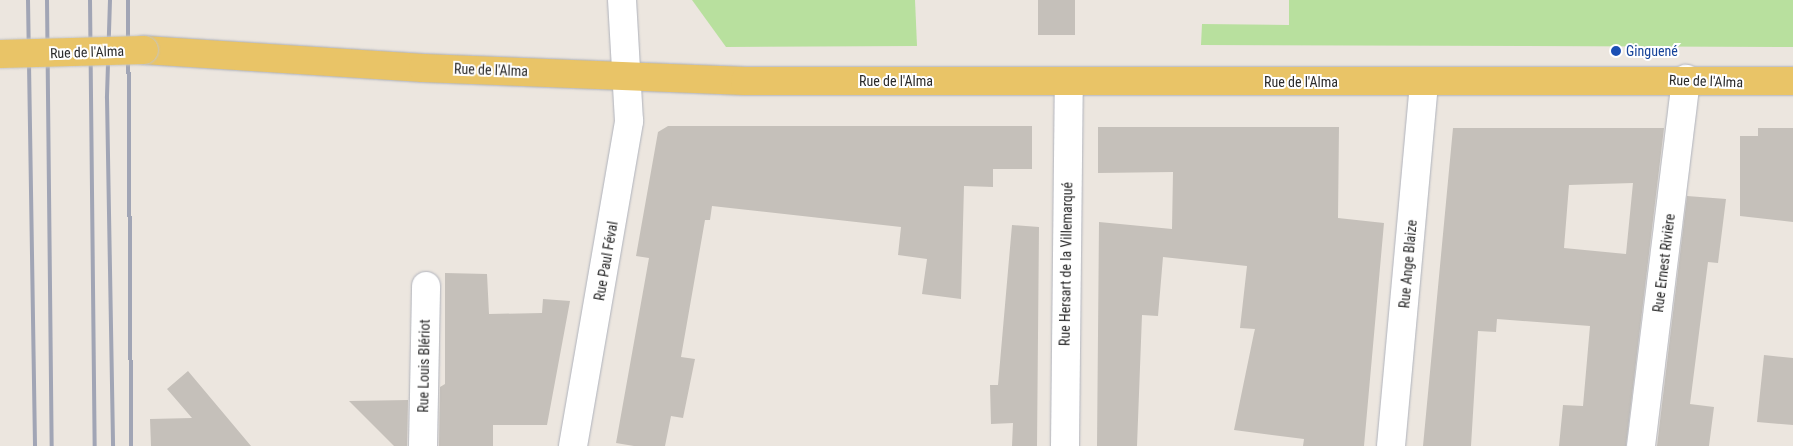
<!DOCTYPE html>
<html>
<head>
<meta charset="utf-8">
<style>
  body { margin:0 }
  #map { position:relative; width:1793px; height:446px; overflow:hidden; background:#ece6df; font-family:"Roboto Condensed",sans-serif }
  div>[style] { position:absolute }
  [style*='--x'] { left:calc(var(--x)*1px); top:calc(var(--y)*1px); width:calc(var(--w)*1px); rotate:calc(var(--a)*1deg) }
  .green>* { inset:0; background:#b8e09e }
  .building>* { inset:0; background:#c5c0ba; transform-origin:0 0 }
  .roads { filter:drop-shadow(0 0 1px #afb2bb) drop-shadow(0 0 1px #afb2bb) }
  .minor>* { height:28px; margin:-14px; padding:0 14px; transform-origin:14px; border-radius:14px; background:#fff }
  .major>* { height:28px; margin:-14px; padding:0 14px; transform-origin:14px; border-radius:14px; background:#e9c467 }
  .rail>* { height:4px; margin:-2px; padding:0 2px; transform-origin:2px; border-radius:2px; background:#a1a5b5 }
  .bridges { filter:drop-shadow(0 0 1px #c4c4c4) drop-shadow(0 0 1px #c4c4c4) }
  .major-bridge>* { height:28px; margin:-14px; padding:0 14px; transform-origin:14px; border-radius:14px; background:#e9c467 }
  .dots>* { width:14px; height:14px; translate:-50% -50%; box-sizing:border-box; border:2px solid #fff; border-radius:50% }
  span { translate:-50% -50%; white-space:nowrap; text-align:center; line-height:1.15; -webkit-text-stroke:4px #fff; paint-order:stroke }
  .transit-label { font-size:14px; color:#164399 }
  .left { translate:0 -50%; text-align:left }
  .street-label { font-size:14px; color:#2b2b2b }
</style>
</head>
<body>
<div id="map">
  <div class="green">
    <i style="clip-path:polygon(692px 0,915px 0,917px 46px,726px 47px)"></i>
    <i style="clip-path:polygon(1289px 0,1793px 0,1793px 47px,1201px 45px,1202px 24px,1289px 25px)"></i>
  </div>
  <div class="building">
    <i style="left:1038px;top:0;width:37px;height:35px"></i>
    <i style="clip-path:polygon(668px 126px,1032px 126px,1032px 169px,993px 169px,993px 187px,964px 186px,961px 299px,922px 294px,927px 259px,898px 255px,901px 227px,712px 206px,710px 220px,705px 220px,681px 357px,695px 359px,683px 418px,671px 416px,665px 446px,634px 446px,616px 443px,649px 258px,636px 256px,658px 132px)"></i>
    <i style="clip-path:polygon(1098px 127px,1339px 127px,1338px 218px,1384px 223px,1364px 446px,1303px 446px,1304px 439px,1234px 430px,1254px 333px,1255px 329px,1240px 328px,1247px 266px,1163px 257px,1158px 316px,1142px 315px,1137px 446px,1097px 446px,1099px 222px,1172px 229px,1173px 172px,1098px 173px)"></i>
    <i style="clip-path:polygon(evenodd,1453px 128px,1664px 128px,1626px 446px,1559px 446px,1563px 405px,1583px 406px,1590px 326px,1497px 319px,1496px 332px,1478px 331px,1471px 446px,1423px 446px,1453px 128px,1633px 183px,1626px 254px,1564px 248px,1569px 185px,1633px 183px)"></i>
    <i style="clip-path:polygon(1758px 128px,1793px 128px,1793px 222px,1740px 216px,1740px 136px,1758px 136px)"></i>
    <i style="clip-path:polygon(1687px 196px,1726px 199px,1718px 263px,1708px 262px,1690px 404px,1714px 407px,1709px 446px,1657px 446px)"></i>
    <i style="clip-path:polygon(1012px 225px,1039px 227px,1037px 446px,1012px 446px,1013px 423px,991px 424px,990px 385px,998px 385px)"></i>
    <i style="clip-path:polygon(445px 273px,487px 274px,489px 314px,542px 313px,543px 299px,570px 301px,547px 425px,493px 425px,493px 446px,439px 446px,440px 387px,445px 384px)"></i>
    <i style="clip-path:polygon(1764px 355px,1793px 358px,1793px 425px,1757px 422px)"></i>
    <i style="clip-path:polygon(188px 371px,251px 446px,151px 446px,150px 419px,192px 418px,167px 389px)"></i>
    <i style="clip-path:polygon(408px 400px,407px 446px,394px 446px,349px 401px)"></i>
  </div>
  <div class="roads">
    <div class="minor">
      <i style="--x:423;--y:446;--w:160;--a:-88.9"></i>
      <i style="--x:573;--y:446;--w:330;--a:-80.2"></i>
      <i style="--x:629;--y:121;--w:121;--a:-93.3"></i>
      <i style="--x:1065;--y:446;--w:364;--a:-89.4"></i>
      <i style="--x:1391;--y:446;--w:365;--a:-84.8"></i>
      <i style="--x:1641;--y:446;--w:370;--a:-83"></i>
    </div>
    <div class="major">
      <i style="--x:144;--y:50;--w:280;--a:3.7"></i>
      <i style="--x:423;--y:68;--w:322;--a:2.3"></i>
      <i style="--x:745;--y:81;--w:1048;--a:0"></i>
    </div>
  </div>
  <div class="rail">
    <i style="--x:28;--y:0;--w:446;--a:89.1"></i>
    <i style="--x:47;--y:0;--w:446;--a:89.4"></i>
    <i style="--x:90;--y:0;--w:446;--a:89.4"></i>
    <i style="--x:110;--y:0;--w:98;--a:91.8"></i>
    <i style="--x:107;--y:98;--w:348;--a:89"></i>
    <i style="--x:128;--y:0;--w:446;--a:89.6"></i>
  </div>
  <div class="bridges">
    <div class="major-bridge">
      <i style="--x:0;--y:54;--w:144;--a:-1.6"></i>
    </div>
  </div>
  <div class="dots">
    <i style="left:1616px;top:51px;background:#1a4fb4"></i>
  </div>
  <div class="transit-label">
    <span class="left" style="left:1626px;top:51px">Ginguené</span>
  </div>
  <div class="street-label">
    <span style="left:87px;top:52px;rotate:-2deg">Rue de l'Alma</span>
    <span style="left:491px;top:70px;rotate:2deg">Rue de l'Alma</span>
    <span style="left:896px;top:81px">Rue de l'Alma</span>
    <span style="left:1706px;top:81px;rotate:2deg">Rue de l'Alma</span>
    <span style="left:1301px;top:82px">Rue de l'Alma</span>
    <span style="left:606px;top:261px;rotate:-80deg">Rue Paul Féval</span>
    <span style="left:1664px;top:263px;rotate:-83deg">Rue Ernest Rivière</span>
    <span style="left:1066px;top:264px;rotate:-89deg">Rue Hersart de la Villemarqué</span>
    <span style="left:1408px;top:264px;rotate:-85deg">Rue Ange Blaize</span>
    <span style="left:424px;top:366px;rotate:-89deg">Rue Louis Blériot</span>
  </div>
</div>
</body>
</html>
